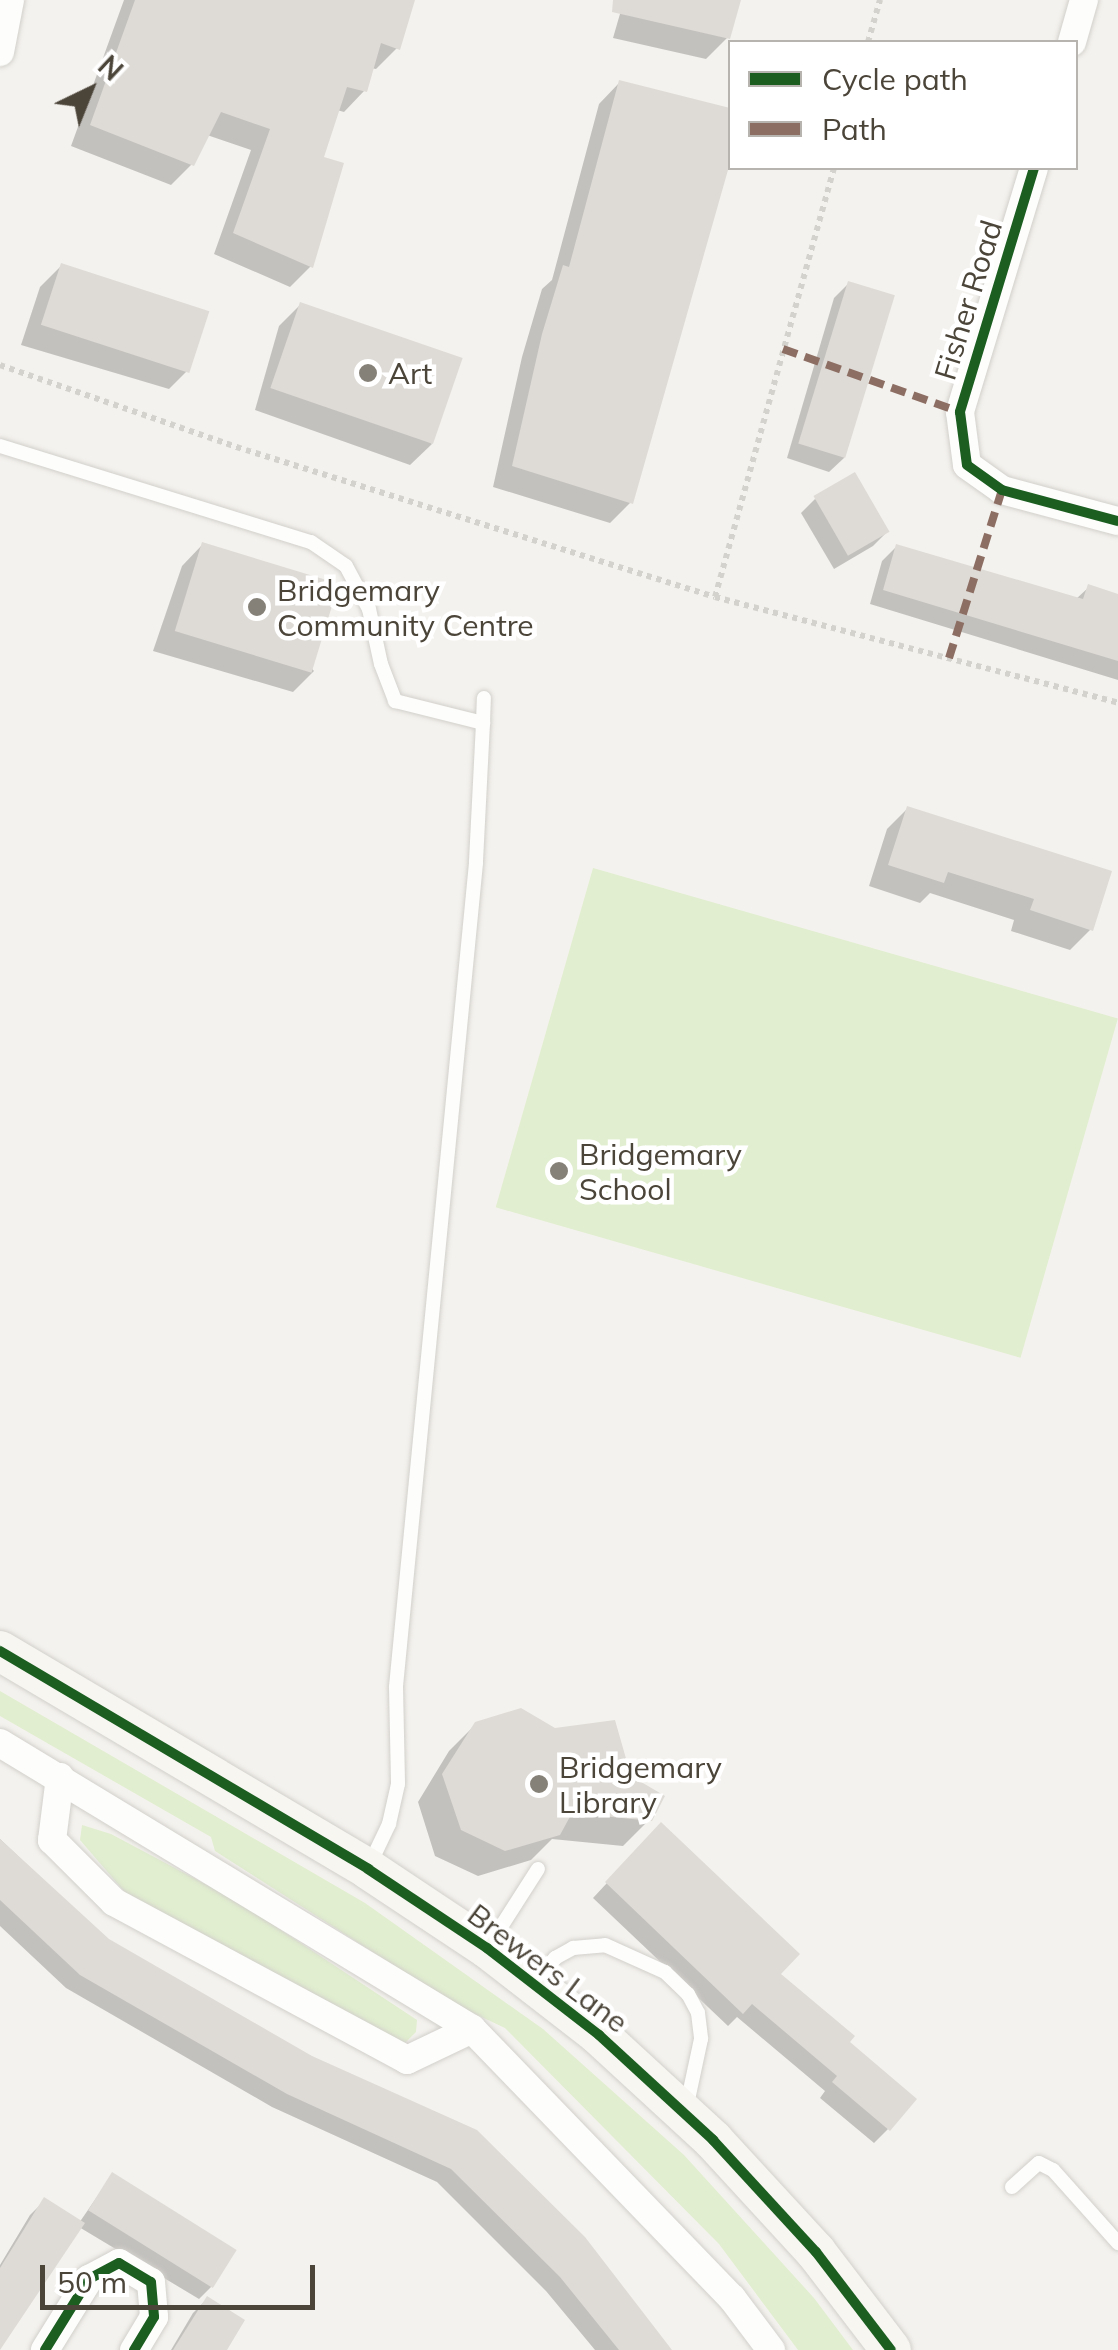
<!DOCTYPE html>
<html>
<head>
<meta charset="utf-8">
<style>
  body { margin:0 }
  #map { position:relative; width:1118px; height:2350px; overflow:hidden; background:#f4f2ee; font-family:Mulish,sans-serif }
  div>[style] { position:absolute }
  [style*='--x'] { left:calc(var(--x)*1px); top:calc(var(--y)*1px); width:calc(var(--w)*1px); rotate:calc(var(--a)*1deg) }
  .green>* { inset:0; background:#e1eecf; transform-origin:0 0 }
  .shadow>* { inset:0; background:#0003 }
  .building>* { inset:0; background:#dedbd6; transform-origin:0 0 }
  .path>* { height:6px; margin-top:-3px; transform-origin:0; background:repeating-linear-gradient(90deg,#d3d2cc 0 5px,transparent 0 10px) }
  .roads { filter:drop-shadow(0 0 2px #d2d0cb) drop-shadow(0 0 2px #d2d0cb) }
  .lane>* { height:14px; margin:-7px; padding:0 7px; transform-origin:7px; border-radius:7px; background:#fdfdfc }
  .street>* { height:28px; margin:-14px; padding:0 14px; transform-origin:14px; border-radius:14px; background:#fdfdfc }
  .secondary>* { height:40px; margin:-20px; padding:0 20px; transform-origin:20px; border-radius:20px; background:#f7f6f1 }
  .quiet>* { height:8px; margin-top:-4px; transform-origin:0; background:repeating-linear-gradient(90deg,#8d6e63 0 15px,transparent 0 23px) }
  .cycleway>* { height:10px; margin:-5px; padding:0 5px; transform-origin:5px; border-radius:5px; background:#1b5e20 }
  .dots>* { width:28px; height:28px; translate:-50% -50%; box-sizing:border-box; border:5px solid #fff; border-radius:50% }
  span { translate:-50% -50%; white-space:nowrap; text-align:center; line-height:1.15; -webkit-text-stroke:9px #fff; paint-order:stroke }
  .street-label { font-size:30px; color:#4b4439 }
  .poi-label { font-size:30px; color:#4b4439 }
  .left { translate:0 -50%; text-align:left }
  .legend { position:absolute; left:728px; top:40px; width:350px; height:130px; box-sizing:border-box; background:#fff; border:2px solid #b7b4b0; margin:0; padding:12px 18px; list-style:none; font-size:30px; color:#4b4439 }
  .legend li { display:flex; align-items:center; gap:20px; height:50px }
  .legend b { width:50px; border:2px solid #b7b4b0 }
  .north { position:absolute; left:40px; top:40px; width:100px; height:100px; -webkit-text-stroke:8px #fff; paint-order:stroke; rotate:43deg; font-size:28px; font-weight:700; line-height:40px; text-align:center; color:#4b4439 }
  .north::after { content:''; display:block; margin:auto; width:35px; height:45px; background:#4b4439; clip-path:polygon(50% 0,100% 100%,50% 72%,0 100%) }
  .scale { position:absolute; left:40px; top:2265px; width:275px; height:45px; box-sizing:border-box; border:5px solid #4b4439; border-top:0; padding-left:12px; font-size:30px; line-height:35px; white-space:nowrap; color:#4b4439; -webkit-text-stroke:8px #fff; paint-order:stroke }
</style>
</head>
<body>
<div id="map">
  <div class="green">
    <i style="left:593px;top:868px;width:546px;height:353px;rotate:16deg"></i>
    <i style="clip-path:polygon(0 1691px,365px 1903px,543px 2029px,684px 2155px,814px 2298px,853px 2350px,798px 2350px,719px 2244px,505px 2028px,454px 2004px,215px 1851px,211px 1837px,0 1716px)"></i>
    <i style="clip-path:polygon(82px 1825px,111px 1834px,237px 1901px,417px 2020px,416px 2032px,400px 2048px,130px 1898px,80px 1840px)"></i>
  </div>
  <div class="shadow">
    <i style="clip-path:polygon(124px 0,412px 0,397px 48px,376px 69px,371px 68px,365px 90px,344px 112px,337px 110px,321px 159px,311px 266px,290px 287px,214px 254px,251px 150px,207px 135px,192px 164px,171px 185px,71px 146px)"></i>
    <i style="clip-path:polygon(624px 0,738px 0,727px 38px,706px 59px,613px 38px)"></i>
    <i style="clip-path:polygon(620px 82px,730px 111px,730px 154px,631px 502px,610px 523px,493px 487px,522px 357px,542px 289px,552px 280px,599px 104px)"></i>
    <i style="clip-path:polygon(61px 266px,190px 368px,169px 389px,21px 345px,40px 287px)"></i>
    <i style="clip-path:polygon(848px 284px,844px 458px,829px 472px,787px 458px,834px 298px)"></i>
    <i style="clip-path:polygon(300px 305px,432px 444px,410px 465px,255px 410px,279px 326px)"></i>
    <i style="clip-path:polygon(815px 499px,887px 532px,873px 546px,834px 569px,801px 513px)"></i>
    <i style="clip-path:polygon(203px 544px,314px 671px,293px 692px,153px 651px,182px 566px)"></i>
    <i style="clip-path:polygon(896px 547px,1076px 599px,1089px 587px,1118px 597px,1118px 680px,870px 604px,882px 561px)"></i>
    <i style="clip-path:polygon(908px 808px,1091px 929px,1070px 950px,1011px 931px,1014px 920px,930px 893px,920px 903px,869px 886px,887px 829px)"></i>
    <i style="clip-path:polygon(476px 1724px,629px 1777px,650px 1819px,623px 1846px,552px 1839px,531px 1860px,478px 1876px,435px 1856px,418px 1802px,449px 1751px)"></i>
    <i style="clip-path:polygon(0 1839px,108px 1941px,310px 2058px,476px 2132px,668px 2350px,595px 2350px,546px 2291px,437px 2182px,272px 2107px,66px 1988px,0 1926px)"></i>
    <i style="clip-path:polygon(647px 1840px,846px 2042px,888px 2129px,874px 2143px,820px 2098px,825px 2091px,737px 2017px,728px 2026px,593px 1898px)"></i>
    <i style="clip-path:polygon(112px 2175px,213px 2285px,199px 2299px,79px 2227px,0 2349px,0 2265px,30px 2215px,44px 2201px,79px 2223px)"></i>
    <i style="clip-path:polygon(207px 2299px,224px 2350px,171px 2350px,193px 2313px)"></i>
  </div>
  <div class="building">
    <i style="clip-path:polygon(135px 0,415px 0,400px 50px,381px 43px,367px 92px,347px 87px,324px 157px,344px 163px,313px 268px,233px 233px,270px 129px,221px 112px,194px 166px,90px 125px)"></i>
    <i style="clip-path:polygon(613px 0,741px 0,730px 39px,612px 12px)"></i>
    <i style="clip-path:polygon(619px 80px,730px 108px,730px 163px,633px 504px,512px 466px,542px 334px,563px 265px,569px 267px)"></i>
    <i style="left:61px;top:263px;width:156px;height:65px;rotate:18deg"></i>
    <i style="left:848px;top:281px;width:49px;height:170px;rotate:17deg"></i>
    <i style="left:300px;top:302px;width:172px;height:91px;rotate:19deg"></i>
    <i style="left:855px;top:472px;width:69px;height:48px;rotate:60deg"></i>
    <i style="left:202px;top:542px;width:143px;height:93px;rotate:17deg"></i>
    <i style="clip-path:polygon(896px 544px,1083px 599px,1088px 584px,1118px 594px,1118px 661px,883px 590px)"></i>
    <i style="clip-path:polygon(907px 806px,1112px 871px,1093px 931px,1030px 910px,1034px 899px,948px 872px,944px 883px,888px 865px)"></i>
    <i style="clip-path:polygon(521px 1708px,555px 1728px,615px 1720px,631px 1776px,665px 1796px,652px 1821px,572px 1813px,560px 1835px,505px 1851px,461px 1830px,442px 1774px,475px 1722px)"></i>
    <i style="clip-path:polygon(661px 1822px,800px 1954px,781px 1974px,855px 2036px,850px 2042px,917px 2099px,890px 2131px,832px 2082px,837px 2076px,752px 2004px,743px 2014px,605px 1882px)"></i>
    <i style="clip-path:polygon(0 1839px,109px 1939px,312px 2056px,477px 2130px,585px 2237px,672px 2350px,619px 2350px,560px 2277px,451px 2169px,287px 2094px,80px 1975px,0 1900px)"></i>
    <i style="left:112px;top:2172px;width:147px;height:45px;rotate:32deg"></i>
    <i style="clip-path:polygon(44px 2197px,85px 2223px,0 2350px,0 2268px)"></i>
    <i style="clip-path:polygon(207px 2296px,245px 2320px,227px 2350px,173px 2350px)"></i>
  </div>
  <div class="path">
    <i style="--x:868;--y:42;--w:44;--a:-74.1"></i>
    <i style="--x:834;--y:168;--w:445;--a:105.5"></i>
    <i style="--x:715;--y:597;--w:417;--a:14.7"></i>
    <i style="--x:0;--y:365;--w:260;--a:19.1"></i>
    <i style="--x:246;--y:450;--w:491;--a:17.4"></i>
  </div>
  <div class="roads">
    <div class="lane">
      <i style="--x:0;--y:446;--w:325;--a:17.2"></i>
      <i style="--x:311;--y:542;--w:42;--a:34.4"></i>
      <i style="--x:346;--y:566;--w:49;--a:61.9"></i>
      <i style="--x:369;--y:609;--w:56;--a:77.7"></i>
      <i style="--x:381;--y:664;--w:40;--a:69"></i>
      <i style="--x:395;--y:701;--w:91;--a:14"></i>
      <i style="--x:483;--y:723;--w:140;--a:92.9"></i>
      <i style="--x:476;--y:863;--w:828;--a:95.55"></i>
      <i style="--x:396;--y:1687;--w:97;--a:88.8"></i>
      <i style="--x:398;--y:1784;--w:41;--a:102.7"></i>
      <i style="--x:389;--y:1824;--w:44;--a:115.4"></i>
      <i style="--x:483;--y:723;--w:25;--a:-88"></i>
      <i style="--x:490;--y:1944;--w:89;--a:-57.4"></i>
      <i style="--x:533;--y:1982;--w:33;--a:-47"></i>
      <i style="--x:555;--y:1958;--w:21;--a:-29"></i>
      <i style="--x:573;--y:1948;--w:32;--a:-5"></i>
      <i style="--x:605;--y:1945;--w:66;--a:24.2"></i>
      <i style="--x:665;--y:1972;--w:32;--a:44"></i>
      <i style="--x:688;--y:1994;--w:21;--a:62"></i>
      <i style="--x:698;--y:2013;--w:26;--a:83"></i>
      <i style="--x:701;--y:2039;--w:72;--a:102.1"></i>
      <i style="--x:1012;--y:2187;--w:36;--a:-42"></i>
      <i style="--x:1039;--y:2163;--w:16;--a:27"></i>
      <i style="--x:1053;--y:2170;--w:98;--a:48.3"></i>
    </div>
    <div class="street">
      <i style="--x:1072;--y:42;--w:44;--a:-74.1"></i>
      <i style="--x:0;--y:52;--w:53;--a:-79.1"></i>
      <i style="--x:1034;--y:168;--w:255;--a:106.9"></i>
      <i style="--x:960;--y:412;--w:53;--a:82.5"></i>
      <i style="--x:967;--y:465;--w:43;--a:35.5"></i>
      <i style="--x:1002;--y:490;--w:120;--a:15"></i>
      <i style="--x:0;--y:1743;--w:552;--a:31.21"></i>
      <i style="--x:472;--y:2029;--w:374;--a:46"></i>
      <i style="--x:732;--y:2298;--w:65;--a:53.1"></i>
      <i style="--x:60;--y:1777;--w:64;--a:97.2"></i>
      <i style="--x:52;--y:1840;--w:88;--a:45"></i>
      <i style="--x:114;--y:1902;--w:333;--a:28.3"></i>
      <i style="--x:407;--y:2060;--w:72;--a:-25.5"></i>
      <i style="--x:45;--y:2350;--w:84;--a:-58.2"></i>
      <i style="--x:89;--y:2279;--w:34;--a:-28"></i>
      <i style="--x:119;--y:2263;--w:37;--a:31"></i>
      <i style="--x:151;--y:2282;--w:35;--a:85"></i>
      <i style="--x:154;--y:2317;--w:39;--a:121"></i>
    </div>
    <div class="secondary">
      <i style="--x:0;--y:1651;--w:428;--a:30.6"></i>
      <i style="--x:368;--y:1869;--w:143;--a:33.6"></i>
      <i style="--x:487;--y:1948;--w:142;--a:37.8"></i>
      <i style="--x:599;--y:2035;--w:155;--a:42.6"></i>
      <i style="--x:713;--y:2140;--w:152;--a:47.4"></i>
      <i style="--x:816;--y:2252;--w:123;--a:52.6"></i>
    </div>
  </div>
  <div class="quiet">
    <i style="--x:783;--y:349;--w:188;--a:19.6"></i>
    <i style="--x:949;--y:658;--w:176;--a:-72.5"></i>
  </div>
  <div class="cycleway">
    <i style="--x:1034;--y:168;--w:255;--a:106.9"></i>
    <i style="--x:960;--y:412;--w:53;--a:82.5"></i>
    <i style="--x:967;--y:465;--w:43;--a:35.5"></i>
    <i style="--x:1002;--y:490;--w:120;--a:15"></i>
    <i style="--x:0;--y:1651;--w:428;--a:30.6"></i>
    <i style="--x:368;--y:1869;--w:143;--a:33.6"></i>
    <i style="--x:487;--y:1948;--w:142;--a:37.8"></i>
    <i style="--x:599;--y:2035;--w:155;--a:42.6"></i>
    <i style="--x:713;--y:2140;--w:152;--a:47.4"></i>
    <i style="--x:816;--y:2252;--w:123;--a:52.6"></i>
    <i style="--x:45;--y:2350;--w:84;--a:-58.2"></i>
    <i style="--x:89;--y:2279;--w:34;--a:-28"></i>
    <i style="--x:119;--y:2263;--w:37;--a:31"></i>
    <i style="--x:151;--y:2282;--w:35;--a:85"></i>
    <i style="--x:154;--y:2317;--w:39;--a:121"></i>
  </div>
  <div class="dots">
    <i style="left:368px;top:373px;background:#868178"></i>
    <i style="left:257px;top:607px;background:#868178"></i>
    <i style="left:559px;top:1171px;background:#868178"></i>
    <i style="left:539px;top:1784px;background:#868178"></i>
  </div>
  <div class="street-label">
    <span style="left:968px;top:300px;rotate:-73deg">Fisher Road</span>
    <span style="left:548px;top:1968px;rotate:37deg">Brewers Lane</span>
  </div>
  <div class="poi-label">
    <span class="left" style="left:388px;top:373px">Art</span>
    <span class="left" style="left:277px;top:607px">Bridgemary<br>Community Centre</span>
    <span class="left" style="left:579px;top:1171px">Bridgemary<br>School</span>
    <span class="left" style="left:559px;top:1784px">Bridgemary<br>Library</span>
  </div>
  <ul class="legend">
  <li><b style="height:12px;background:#1b5e20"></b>Cycle path</li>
  <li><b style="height:12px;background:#8d6e63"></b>Path</li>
  </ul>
  <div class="north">N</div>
  <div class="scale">50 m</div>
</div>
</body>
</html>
